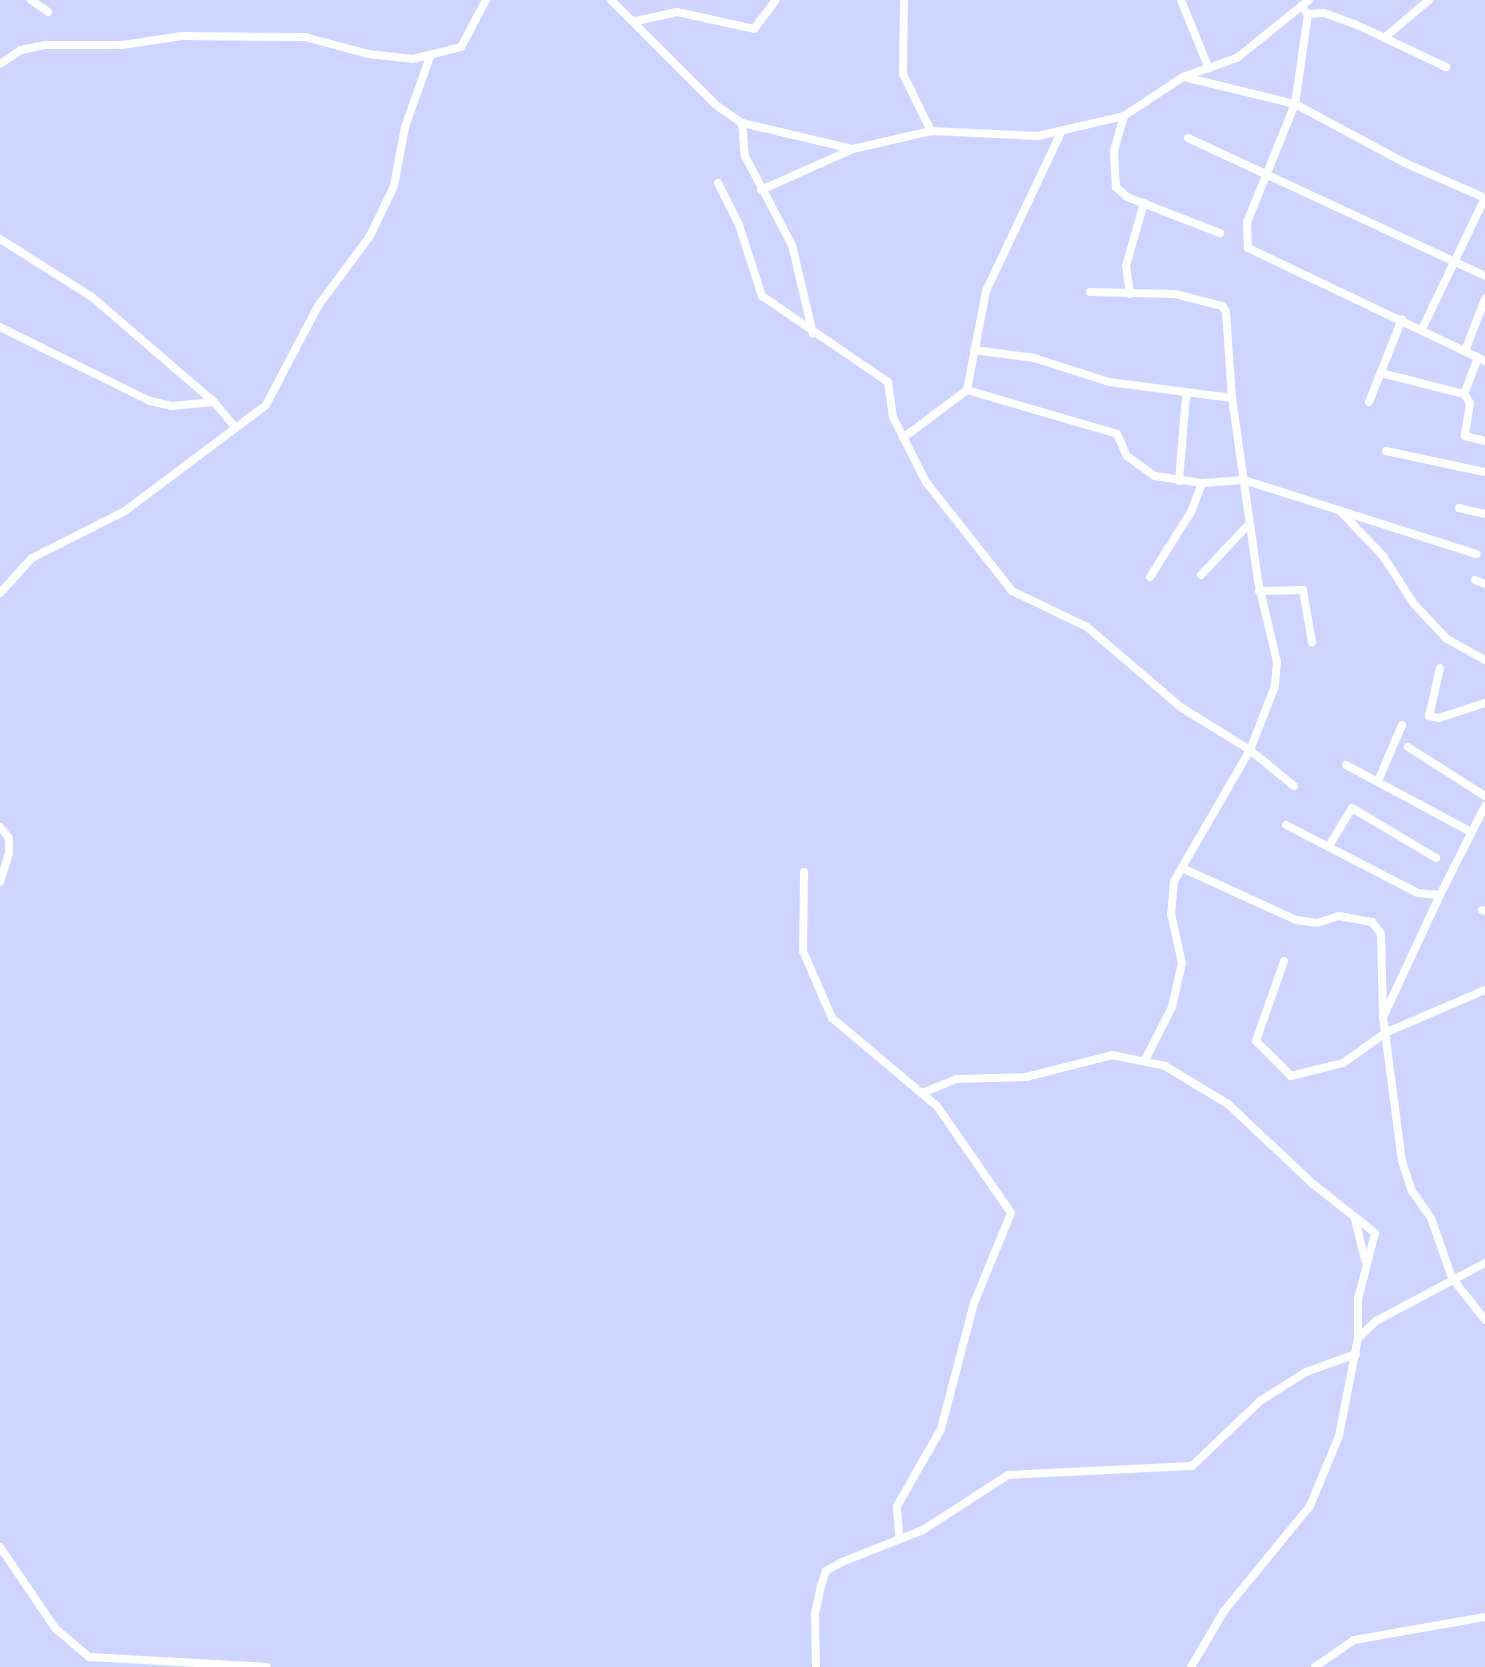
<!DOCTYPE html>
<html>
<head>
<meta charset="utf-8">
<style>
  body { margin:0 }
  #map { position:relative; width:1485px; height:1667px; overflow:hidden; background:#cdd4ff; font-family:Cabin,sans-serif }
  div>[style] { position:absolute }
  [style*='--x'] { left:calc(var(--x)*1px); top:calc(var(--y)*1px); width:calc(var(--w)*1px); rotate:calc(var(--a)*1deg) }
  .minor>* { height:8px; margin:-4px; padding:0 4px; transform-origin:4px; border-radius:4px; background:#fff }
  span { translate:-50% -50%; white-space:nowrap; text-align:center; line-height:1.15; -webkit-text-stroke:6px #dde2ff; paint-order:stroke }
</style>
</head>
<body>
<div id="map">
  <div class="minor">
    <i style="--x:31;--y:0;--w:21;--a:35"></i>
    <i style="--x:611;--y:0;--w:148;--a:45"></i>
    <i style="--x:716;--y:105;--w:32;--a:35"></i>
    <i style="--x:742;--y:123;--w:114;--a:13.2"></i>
    <i style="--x:853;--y:149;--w:80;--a:-13"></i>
    <i style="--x:931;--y:131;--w:107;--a:2.7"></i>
    <i style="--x:1038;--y:136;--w:88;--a:-13.1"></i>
    <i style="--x:1124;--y:116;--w:71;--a:-33.5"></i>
    <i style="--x:1183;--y:77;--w:57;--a:-19.4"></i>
    <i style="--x:1237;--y:58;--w:92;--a:-38.9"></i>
    <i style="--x:904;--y:0;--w:74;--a:90.8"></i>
    <i style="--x:903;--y:74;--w:64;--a:63.8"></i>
    <i style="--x:1181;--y:0;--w:74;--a:67.9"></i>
    <i style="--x:1301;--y:6;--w:11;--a:49"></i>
    <i style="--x:1308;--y:14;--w:91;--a:98.2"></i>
    <i style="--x:1295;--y:104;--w:127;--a:112.1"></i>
    <i style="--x:1247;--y:222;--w:26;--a:88"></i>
    <i style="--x:1248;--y:248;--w:263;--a:25.5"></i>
    <i style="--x:1308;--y:14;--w:16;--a:-4"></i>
    <i style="--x:1324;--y:13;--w:33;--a:20"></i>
    <i style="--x:1355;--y:24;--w:101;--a:25.3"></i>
    <i style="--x:636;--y:21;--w:42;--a:-12.4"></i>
    <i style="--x:677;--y:12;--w:79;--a:12.4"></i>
    <i style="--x:754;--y:29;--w:36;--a:-53"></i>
    <i style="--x:1384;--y:38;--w:59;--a:-40.2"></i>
    <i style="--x:0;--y:64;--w:25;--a:-34"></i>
    <i style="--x:21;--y:50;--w:25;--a:-12"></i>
    <i style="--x:45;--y:45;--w:77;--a:0"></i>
    <i style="--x:122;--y:45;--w:61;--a:-8.5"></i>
    <i style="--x:182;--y:36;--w:123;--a:0.5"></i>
    <i style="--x:305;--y:37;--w:65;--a:15.1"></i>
    <i style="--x:368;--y:54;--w:45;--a:6.3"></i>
    <i style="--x:413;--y:59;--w:49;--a:-14"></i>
    <i style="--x:461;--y:47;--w:53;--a:-62"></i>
    <i style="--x:1188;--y:78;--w:110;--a:13.7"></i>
    <i style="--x:1295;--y:104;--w:125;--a:28.2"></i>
    <i style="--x:1405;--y:163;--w:87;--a:23.6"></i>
    <i style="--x:1124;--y:116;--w:37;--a:106"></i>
    <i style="--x:1114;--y:152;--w:35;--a:87"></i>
    <i style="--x:1116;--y:187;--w:15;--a:42"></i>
    <i style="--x:1127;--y:197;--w:100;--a:21.2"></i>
    <i style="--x:742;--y:123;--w:33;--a:85"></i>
    <i style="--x:745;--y:156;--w:101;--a:62.2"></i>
    <i style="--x:792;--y:245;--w:91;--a:76.7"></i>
    <i style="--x:1188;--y:138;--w:327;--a:24.9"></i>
    <i style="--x:718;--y:183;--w:47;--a:63.4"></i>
    <i style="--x:739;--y:225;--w:75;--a:72.1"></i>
    <i style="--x:762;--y:296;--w:153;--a:34.3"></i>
    <i style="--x:888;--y:382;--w:35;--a:82"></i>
    <i style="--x:893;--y:417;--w:73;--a:63.1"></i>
    <i style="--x:926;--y:482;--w:139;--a:51.7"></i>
    <i style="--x:1012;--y:591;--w:83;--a:25.6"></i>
    <i style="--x:1087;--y:627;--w:125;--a:40.5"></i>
    <i style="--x:1182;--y:708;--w:80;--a:31.7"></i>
    <i style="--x:1250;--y:750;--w:57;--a:39.3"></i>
    <i style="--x:761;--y:190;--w:98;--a:-24"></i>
    <i style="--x:0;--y:239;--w:109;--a:32.2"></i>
    <i style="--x:92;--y:297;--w:161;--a:40.7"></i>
    <i style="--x:214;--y:402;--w:31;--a:50"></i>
    <i style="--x:1090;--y:292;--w:85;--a:1.3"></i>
    <i style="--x:1175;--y:294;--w:49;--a:14.3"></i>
    <i style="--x:1222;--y:306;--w:7;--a:56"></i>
    <i style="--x:1226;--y:312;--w:86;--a:86"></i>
    <i style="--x:1232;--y:398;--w:185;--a:81.9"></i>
    <i style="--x:1258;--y:581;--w:83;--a:76.8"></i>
    <i style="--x:1277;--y:662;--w:24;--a:95"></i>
    <i style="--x:1275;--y:686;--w:69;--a:111.3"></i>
    <i style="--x:1250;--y:750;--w:151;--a:120.1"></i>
    <i style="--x:1174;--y:881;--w:33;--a:95"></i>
    <i style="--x:1171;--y:914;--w:50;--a:77.3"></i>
    <i style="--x:1182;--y:963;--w:45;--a:102.8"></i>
    <i style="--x:1172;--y:1007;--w:59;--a:117"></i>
    <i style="--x:1130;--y:294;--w:28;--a:-98"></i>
    <i style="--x:1126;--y:266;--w:66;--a:-74.1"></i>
    <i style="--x:0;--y:327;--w:167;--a:26.3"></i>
    <i style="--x:150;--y:401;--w:23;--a:13"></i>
    <i style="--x:172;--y:406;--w:42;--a:-5.4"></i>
    <i style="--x:1422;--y:329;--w:145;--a:-64.3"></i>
    <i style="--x:974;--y:350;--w:61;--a:7.6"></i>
    <i style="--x:1034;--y:358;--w:79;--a:17.7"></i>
    <i style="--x:1109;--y:382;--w:124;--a:7.4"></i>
    <i style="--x:1465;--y:351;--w:56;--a:-69"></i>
    <i style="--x:1381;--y:373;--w:86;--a:14.2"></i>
    <i style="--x:1464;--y:394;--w:39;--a:-69"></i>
    <i style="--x:967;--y:390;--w:156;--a:16.3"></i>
    <i style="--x:1117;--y:434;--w:24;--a:66"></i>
    <i style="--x:1127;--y:456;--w:34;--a:36"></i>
    <i style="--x:1155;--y:476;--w:48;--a:8.5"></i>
    <i style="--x:1202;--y:483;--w:42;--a:-4.1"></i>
    <i style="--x:1244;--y:480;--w:244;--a:17.7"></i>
    <i style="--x:1464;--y:394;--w:11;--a:56"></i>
    <i style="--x:1470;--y:403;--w:33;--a:99"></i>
    <i style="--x:1465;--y:436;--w:21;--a:14"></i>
    <i style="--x:1369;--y:402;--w:89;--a:-68.3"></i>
    <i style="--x:903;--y:438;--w:80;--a:-36.9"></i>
    <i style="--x:967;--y:390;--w:101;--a:-79.1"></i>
    <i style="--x:986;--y:291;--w:176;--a:-64.7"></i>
    <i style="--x:1386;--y:451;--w:101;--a:12"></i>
    <i style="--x:1179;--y:481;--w:85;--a:-85.3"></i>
    <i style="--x:1459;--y:508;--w:27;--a:13"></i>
    <i style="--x:1341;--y:512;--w:61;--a:46.3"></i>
    <i style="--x:1383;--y:556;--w:57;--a:57.1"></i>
    <i style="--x:1414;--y:604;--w:48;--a:46.7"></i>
    <i style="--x:1447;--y:639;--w:43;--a:28.9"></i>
    <i style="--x:1201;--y:575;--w:71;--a:-46.7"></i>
    <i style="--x:1150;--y:577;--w:77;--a:-57.8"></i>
    <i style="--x:1191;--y:512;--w:31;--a:-69"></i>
    <i style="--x:1475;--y:580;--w:11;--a:22"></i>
    <i style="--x:1259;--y:591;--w:44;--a:-1.3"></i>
    <i style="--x:1303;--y:590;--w:53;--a:80.2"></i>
    <i style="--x:0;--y:593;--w:47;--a:-47.6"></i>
    <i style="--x:32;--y:558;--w:104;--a:-26.8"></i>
    <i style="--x:125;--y:511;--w:176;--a:-36.9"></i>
    <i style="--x:266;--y:405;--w:112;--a:-62.3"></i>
    <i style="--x:318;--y:306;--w:87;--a:-53.4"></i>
    <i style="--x:370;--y:236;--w:55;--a:-64.4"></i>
    <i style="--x:394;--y:186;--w:60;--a:-79.4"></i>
    <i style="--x:405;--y:127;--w:77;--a:-70.4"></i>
    <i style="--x:1440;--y:668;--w:49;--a:102.9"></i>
    <i style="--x:1429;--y:716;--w:10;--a:11"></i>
    <i style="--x:1439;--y:718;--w:48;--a:-18.1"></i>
    <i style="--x:1408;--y:747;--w:91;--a:32.5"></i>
    <i style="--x:1346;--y:765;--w:142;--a:28.2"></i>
    <i style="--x:1378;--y:781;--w:61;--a:-66.8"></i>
    <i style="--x:1286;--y:825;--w:148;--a:27.3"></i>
    <i style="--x:1418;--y:893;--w:22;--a:5"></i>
    <i style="--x:1440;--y:895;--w:100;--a:-63.2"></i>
    <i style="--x:0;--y:827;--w:14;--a:51"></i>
    <i style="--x:9;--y:838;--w:15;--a:90"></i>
    <i style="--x:9;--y:853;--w:30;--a:107"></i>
    <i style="--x:1329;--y:846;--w:44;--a:-58.8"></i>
    <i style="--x:1352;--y:808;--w:98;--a:30.8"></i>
    <i style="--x:1182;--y:868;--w:125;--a:24.5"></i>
    <i style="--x:1296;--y:920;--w:21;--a:8"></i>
    <i style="--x:1317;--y:923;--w:22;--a:-18"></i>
    <i style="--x:1338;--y:916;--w:35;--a:10"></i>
    <i style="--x:1372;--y:922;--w:15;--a:53"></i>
    <i style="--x:1381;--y:934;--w:82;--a:88.6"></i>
    <i style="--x:804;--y:872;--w:79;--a:90.7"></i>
    <i style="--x:803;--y:951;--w:73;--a:66.6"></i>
    <i style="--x:832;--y:1018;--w:137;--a:40"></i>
    <i style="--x:937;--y:1106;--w:130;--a:55.3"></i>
    <i style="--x:1011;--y:1213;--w:97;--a:112.3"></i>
    <i style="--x:974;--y:1303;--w:130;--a:104.7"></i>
    <i style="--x:941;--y:1429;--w:89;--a:119.7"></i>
    <i style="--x:897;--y:1506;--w:32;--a:86"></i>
    <i style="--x:1440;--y:895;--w:135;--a:115"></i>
    <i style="--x:1383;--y:1017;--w:145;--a:82.5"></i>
    <i style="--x:1402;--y:1161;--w:32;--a:72"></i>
    <i style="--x:1412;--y:1191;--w:33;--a:55"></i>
    <i style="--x:1431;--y:1218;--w:64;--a:70.7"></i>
    <i style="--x:1452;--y:1278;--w:53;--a:51.8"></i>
    <i style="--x:1482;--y:910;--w:3;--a:18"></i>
    <i style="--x:1284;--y:961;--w:85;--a:109.3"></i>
    <i style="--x:1256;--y:1041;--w:49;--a:45"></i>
    <i style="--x:1291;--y:1076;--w:54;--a:-14"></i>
    <i style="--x:1343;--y:1063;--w:54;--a:-35.2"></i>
    <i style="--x:1387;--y:1032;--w:107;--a:-23.2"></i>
    <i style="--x:922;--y:1093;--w:37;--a:-22"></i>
    <i style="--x:956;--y:1079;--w:70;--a:-1.6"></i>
    <i style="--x:1026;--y:1077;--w:89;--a:-14.3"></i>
    <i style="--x:1112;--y:1055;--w:54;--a:11.7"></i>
    <i style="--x:1165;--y:1066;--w:74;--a:31.1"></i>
    <i style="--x:1228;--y:1104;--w:117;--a:43.3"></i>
    <i style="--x:1313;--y:1184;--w:79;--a:38.3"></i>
    <i style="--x:1375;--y:1233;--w:68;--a:104.4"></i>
    <i style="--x:1358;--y:1299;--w:39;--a:90"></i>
    <i style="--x:1355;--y:1219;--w:42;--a:76.3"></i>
    <i style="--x:0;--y:1547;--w:98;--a:55.8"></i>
    <i style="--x:55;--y:1628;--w:45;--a:40.5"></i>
    <i style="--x:89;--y:1657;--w:178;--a:3.2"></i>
    <i style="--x:816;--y:1667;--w:53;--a:-91.1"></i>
    <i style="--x:815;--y:1614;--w:29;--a:-78"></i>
    <i style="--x:821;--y:1586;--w:16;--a:-72"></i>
    <i style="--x:826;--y:1571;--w:18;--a:-29"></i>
    <i style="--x:842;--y:1562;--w:87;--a:-21.6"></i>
    <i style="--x:923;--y:1530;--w:101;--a:-32.9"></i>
    <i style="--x:1008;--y:1475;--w:184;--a:-2.8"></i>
    <i style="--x:1192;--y:1466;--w:94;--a:-43.7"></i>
    <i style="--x:1260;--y:1401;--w:54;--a:-32.2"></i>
    <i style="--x:1306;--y:1372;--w:53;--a:-19.8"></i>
    <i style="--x:1191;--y:1667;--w:65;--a:-59.5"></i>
    <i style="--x:1224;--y:1611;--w:136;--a:-50.7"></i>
    <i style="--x:1310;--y:1506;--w:76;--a:-67.5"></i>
    <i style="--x:1339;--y:1436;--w:100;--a:-79"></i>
    <i style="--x:1358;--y:1338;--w:25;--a:-43"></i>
    <i style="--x:1376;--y:1321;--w:123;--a:-28"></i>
    <i style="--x:1315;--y:1667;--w:47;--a:-34.7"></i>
    <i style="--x:1354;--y:1640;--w:133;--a:-10"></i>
  </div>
</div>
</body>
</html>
